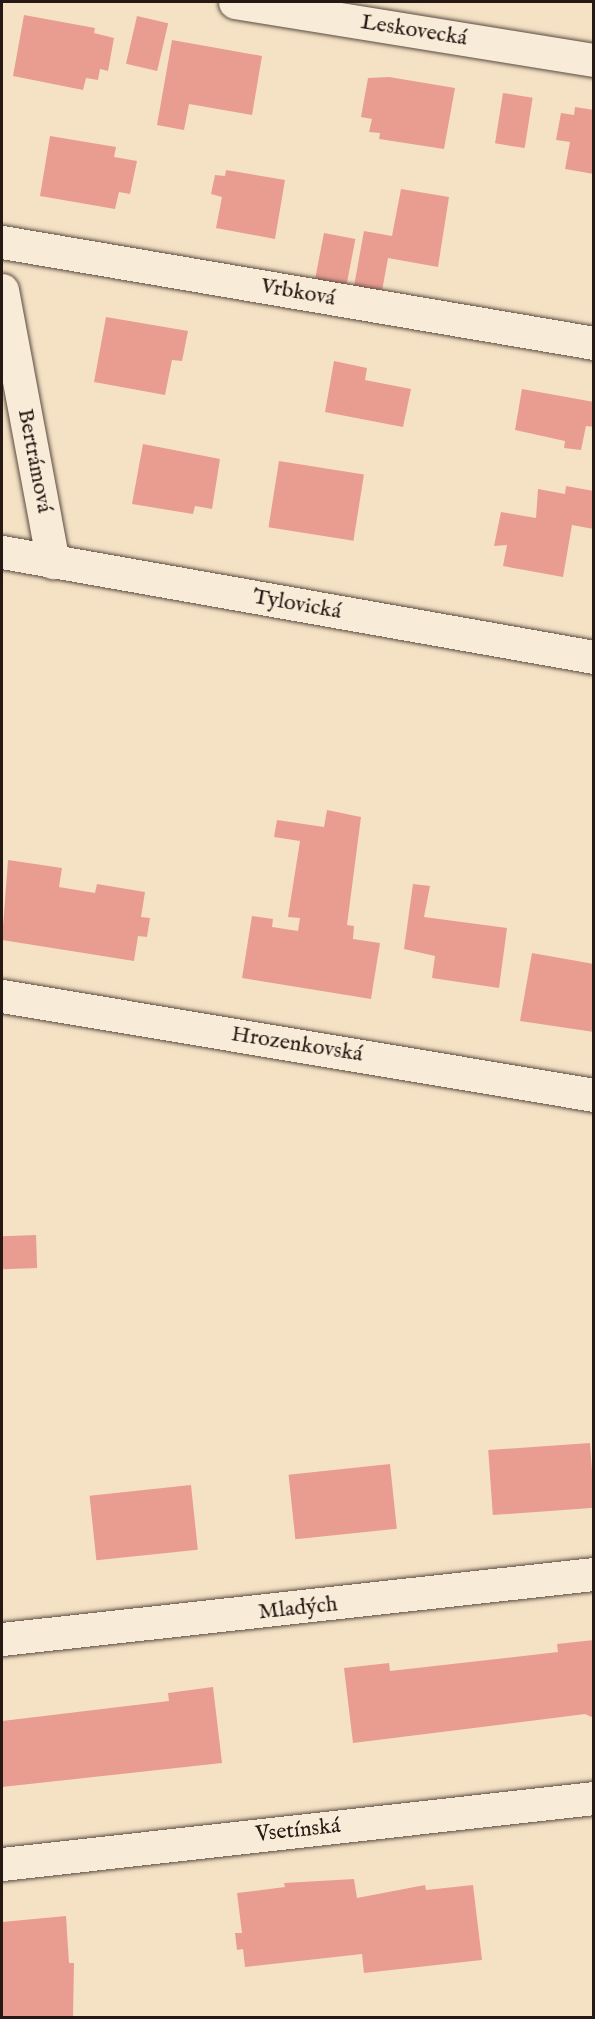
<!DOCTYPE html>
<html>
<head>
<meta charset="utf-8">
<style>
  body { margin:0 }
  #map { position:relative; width:595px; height:2019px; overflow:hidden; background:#f5e2c5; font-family:"IM FELL English",serif }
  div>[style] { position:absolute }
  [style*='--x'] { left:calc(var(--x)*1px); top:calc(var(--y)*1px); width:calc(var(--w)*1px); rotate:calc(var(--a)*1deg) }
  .building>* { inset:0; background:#e99d91; transform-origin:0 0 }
  .roads { filter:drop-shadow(0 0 2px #5a4b40) drop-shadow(0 0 2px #5a4b40) }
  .minor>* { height:33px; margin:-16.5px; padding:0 16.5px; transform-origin:16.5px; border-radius:16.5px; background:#f8ecd9 }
  .tertiary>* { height:33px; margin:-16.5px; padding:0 16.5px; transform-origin:16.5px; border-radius:16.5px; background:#f8ecd9 }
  span { translate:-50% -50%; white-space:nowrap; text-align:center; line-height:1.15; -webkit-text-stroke:5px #f8ecd9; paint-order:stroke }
  .street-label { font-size:22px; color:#261914 }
  .frame { position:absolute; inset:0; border:3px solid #261914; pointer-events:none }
</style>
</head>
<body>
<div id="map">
  <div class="building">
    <i style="clip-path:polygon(24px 15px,95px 28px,94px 33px,114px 38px,108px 71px,100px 69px,98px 80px,86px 78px,83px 90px,13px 76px)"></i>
    <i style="left:137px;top:16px;width:32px;height:49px;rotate:13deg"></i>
    <i style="clip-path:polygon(172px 40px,262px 56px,252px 115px,189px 104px,184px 130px,157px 125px)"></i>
    <i style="clip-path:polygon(389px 77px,455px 88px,444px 149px,379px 139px,380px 133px,369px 132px,372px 119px,361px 117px,368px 78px)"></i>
    <i style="left:503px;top:93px;width:30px;height:51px;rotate:9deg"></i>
    <i style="clip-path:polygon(575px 107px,594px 110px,594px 174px,565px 169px,570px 142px,556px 140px,561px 113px,574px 115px)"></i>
    <i style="clip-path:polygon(50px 136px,116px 147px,114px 157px,137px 161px,130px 194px,119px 192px,115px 209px,40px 196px)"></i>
    <i style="clip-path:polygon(226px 170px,285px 180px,275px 239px,216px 228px,222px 197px,211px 194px,215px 175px,225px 176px)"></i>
    <i style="clip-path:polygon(401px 189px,449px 197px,438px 267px,388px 258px,382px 291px,354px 286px,364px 231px,392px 236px)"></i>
    <i style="left:324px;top:233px;width:32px;height:47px;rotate:11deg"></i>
    <i style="clip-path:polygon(106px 317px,188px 331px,182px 361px,172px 360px,165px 395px,94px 382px)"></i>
    <i style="clip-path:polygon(334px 361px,367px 368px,365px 380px,411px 389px,403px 427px,325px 412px)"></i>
    <i style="clip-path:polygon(522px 389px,594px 402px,594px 427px,586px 426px,581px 450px,564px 448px,565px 441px,515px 430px)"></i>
    <i style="clip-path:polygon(143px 444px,220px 459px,212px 509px,195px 506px,193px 514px,132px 504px)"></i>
    <i style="left:279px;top:461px;width:86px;height:67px;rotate:9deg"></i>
    <i style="clip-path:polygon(566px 486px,594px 491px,594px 529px,572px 525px,563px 577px,503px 566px,507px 545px,494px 546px,501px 512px,536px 518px,538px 489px,565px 494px)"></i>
    <i style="clip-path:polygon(327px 810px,361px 817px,347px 925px,354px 926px,353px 939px,380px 943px,371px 999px,242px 978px,252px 916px,273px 919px,272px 927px,298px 931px,300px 918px,288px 917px,300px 841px,274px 837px,277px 820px,324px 827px)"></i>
    <i style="clip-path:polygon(8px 860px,62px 868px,59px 887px,95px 893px,97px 884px,145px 892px,141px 917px,150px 918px,147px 937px,138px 936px,134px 961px,2px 940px)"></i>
    <i style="clip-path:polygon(413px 884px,430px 886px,424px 917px,507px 928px,499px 988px,432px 978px,435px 956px,404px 949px)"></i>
    <i style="clip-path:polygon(532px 953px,594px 964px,594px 1032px,520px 1021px)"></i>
    <i style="left:36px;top:1235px;width:33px;height:34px;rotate:88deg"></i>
    <i style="left:590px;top:1443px;width:65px;height:102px;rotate:86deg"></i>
    <i style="left:390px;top:1464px;width:65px;height:102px;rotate:84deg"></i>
    <i style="left:191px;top:1485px;width:65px;height:102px;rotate:84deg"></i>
    <i style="clip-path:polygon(594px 1640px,594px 1718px,585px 1714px,353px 1743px,344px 1668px,389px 1663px,390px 1671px,558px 1652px,557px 1644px)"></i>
    <i style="clip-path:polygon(213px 1687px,222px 1763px,2px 1787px,2px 1721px,169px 1701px,168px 1693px)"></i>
    <i style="clip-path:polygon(354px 1879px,357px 1898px,425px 1885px,426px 1890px,473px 1885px,482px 1960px,364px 1973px,362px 1954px,245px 1967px,243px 1949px,237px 1950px,235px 1933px,242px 1933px,237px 1893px,285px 1887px,284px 1883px)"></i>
    <i style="clip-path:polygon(66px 1916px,69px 1963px,74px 1963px,73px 2018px,2px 2018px,2px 1922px)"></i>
  </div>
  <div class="roads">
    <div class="minor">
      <i style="--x:235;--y:2;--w:364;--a:9.2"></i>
      <i style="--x:2;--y:242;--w:601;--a:9.68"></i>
      <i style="--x:2;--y:290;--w:277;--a:79.4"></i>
      <i style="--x:2;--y:552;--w:601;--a:10.06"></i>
      <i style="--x:2;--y:1639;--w:596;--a:-6.27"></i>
      <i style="--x:2;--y:1864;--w:596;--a:-6.36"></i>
    </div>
    <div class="tertiary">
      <i style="--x:2;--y:996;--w:600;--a:9.49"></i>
    </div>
  </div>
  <div class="street-label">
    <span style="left:414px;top:31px;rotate:9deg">Leskovecká</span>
    <span style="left:298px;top:293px;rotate:10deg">Vrbková</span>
    <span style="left:34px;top:461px;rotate:79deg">Bertrámová</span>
    <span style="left:297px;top:605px;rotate:10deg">Tylovická</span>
    <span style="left:297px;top:1045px;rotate:9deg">Hrozenkovská</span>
    <span style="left:298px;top:1609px;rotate:-6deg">Mladých</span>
    <span style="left:298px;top:1831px;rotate:-6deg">Vsetínská</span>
  </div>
  <div class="frame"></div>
</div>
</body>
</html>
